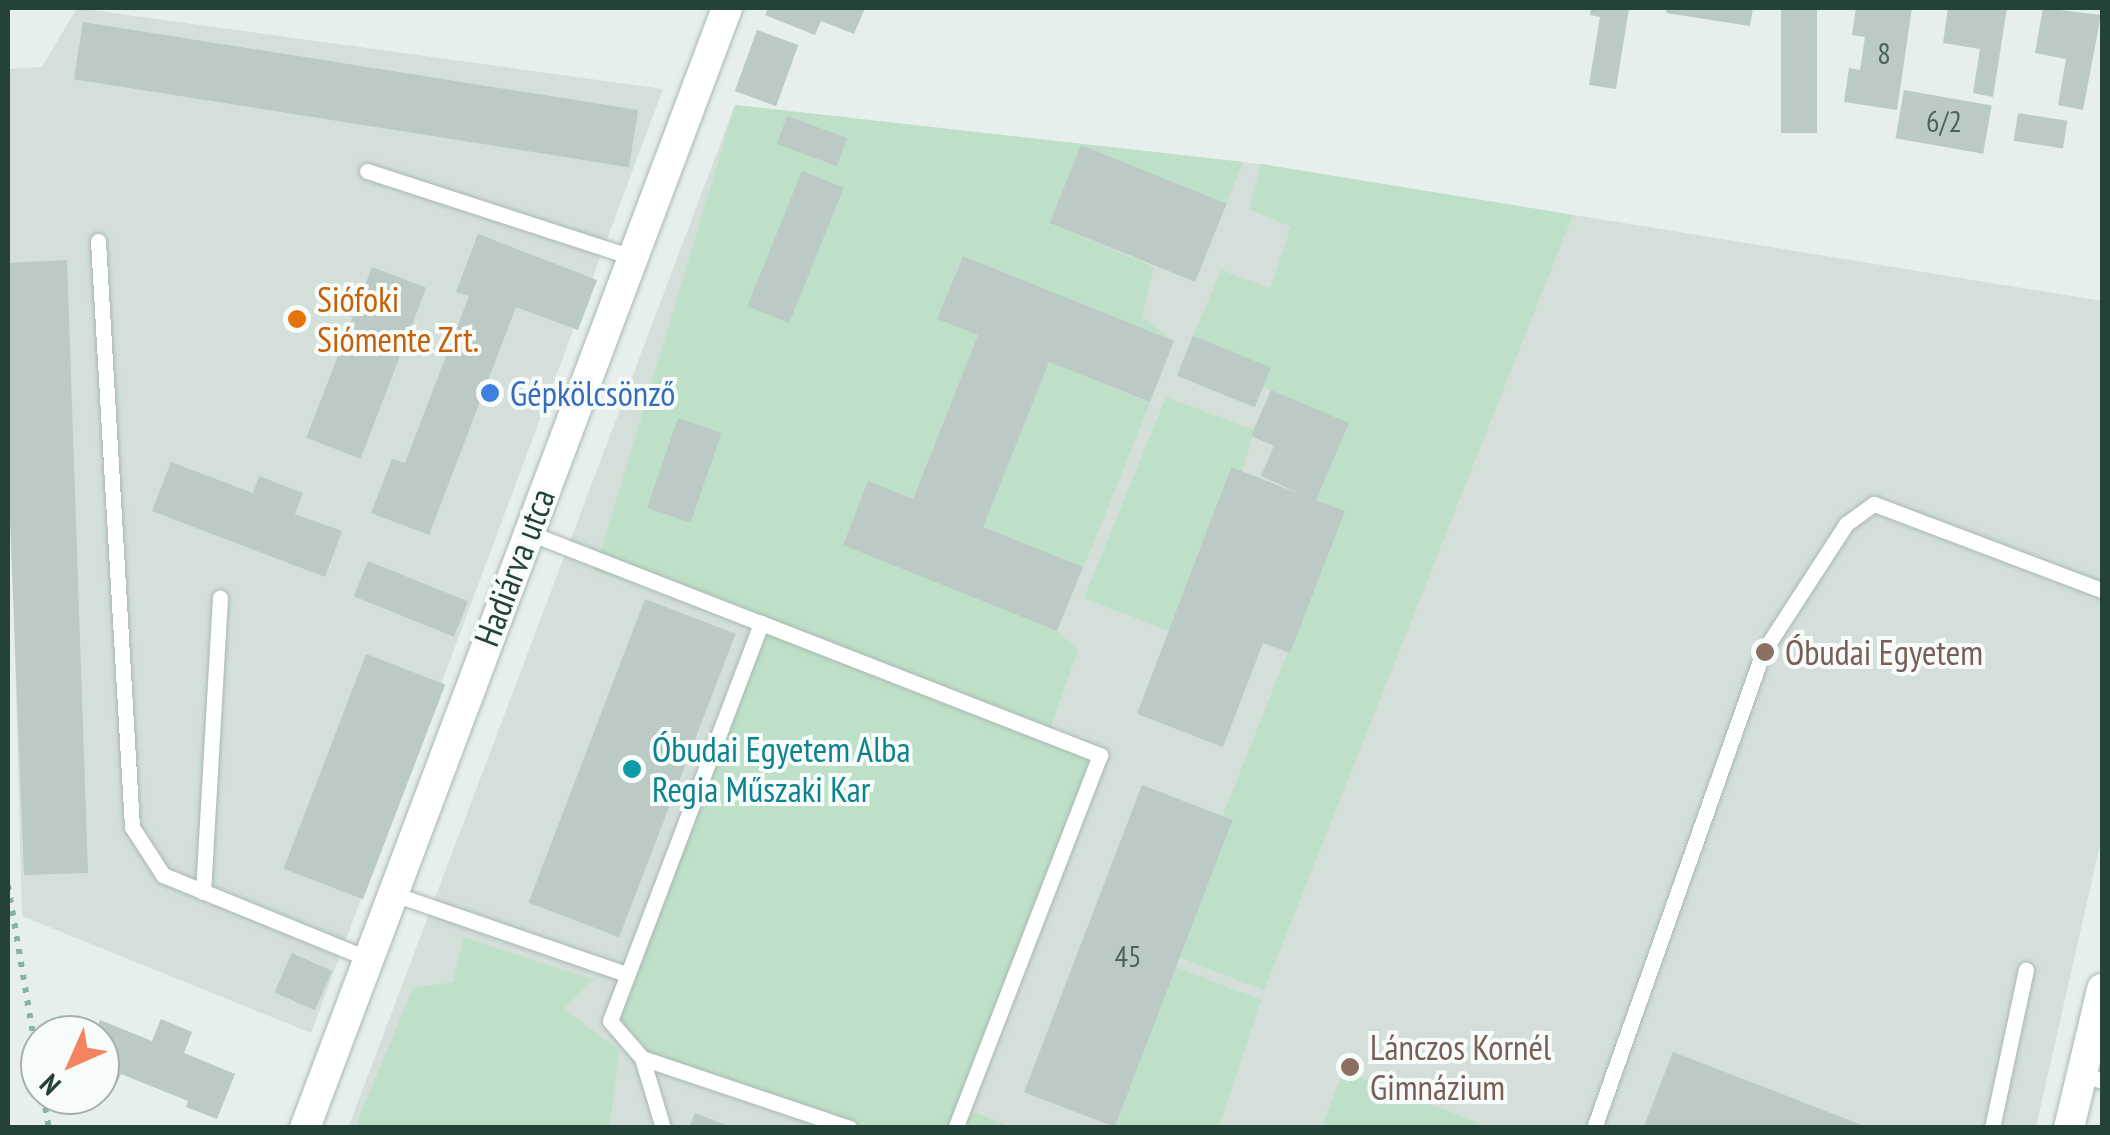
<!DOCTYPE html>
<html>
<head>
<meta charset="utf-8">
<style>
  body { margin:0 }
  #map { position:relative; width:2110px; height:1135px; overflow:hidden; background:#e6efeb; font-family:"PT Sans Narrow",sans-serif }
  div>[style] { position:absolute }
  [style*='--x'] { left:calc(var(--x)*1px); top:calc(var(--y)*1px); width:calc(var(--w)*1px); rotate:calc(var(--a)*1deg) }
  .built>* { inset:0; background:#d4dfda }
  .green>* { inset:0; background:#bfe0c8; transform-origin:0 0 }
  .building>* { inset:0; background:#bbcac4; transform-origin:0 0 }
  .path>* { height:6px; margin-top:-3px; transform-origin:0; background:repeating-linear-gradient(90deg,#86b3a5 0 5px,transparent 0 13px) }
  .roads { filter:drop-shadow(0 0 2px #a8b8b2) drop-shadow(0 0 2px #a8b8b2) }
  .service>* { height:15px; margin:-7.5px; padding:0 7.5px; transform-origin:7.5px; border-radius:7.5px; background:#fff }
  .minor>* { height:30px; margin:-15px; padding:0 15px; transform-origin:15px; border-radius:15px; background:#fff }
  .dots>* { width:28px; height:28px; translate:-50% -50%; box-sizing:border-box; border:5px solid #f7fbf9; border-radius:50% }
  span { translate:-50% -50%; white-space:nowrap; text-align:center; line-height:1.15; -webkit-text-stroke:8px #f7fbf9; paint-order:stroke }
  .number-label { font-size:30px; color:#4a645c }
  .number-label span { -webkit-text-stroke-width:0 }
  .food-label { font-size:35px; color:#c56008 }
  .left { translate:0 -50%; text-align:left }
  .shop-label { font-size:35px; color:#366cbe }
  .street-label { font-size:35px; color:#24423a }
  .education-label { font-size:35px; color:#785e54 }
  .culture-label { font-size:35px; color:#0d838f }
  .frame { position:absolute; inset:0; border:10px solid #24423a; pointer-events:none }
  .north { position:absolute; left:20px; top:1015px; width:100px; height:100px; box-sizing:border-box; background:#f7fbf9; border:2px solid #a3b1ad; border-radius:50%; rotate:225deg; font-size:28px; font-weight:700; line-height:40px; text-align:center; color:#24423a }
  .north::after { content:''; display:block; margin:auto; width:35px; height:45px; background:#f4845f; clip-path:polygon(50% 0,100% 100%,50% 72%,0 100%) }
</style>
</head>
<body>
<div id="map">
  <div class="built">
    <i style="clip-path:polygon(77px 8px,663px 89px,311px 1033px,22px 916px,8px 395px,8px 69px,42px 67px)"></i>
    <i style="clip-path:polygon(735px 105px,1261px 164px,2102px 301px,2102px 836px,2036px 1127px,348px 1128px)"></i>
  </div>
  <div class="green">
    <i style="clip-path:polygon(735px 105px,1243px 162px,1226px 204px,1081px 145px,1049px 223px,1154px 267px,1142px 317px,1174px 341px,962px 256px,937px 319px,978px 335px,913px 499px,868px 482px,843px 544px,1057px 631px,1078px 650px,1048px 734px,1100px 755px,959px 1121px,976px 1113px,1011px 1127px,850px 1127px,642px 1058px,610px 1021px,760px 623px,595px 571px)"></i>
    <i style="clip-path:polygon(1261px 164px,1573px 215px,1264px 990px,1168px 953px,1344px 511px,1316px 500px,1348px 423px,1263px 387px,1193px 336px,1221px 270px,1270px 288px,1291px 227px,1249px 209px)"></i>
    <i style="left:1049px;top:362px;width:109px;height:178px;rotate:22deg"></i>
    <i style="clip-path:polygon(1166px 397px,1254px 430px,1242px 472px,1230px 468px,1169px 631px,1084px 598px)"></i>
    <i style="clip-path:polygon(463px 937px,594px 980px,563px 1008px,619px 1050px,610px 1127px,355px 1127px,413px 988px,453px 982px)"></i>
    <i style="clip-path:polygon(1166px 963px,1261px 1000px,1219px 1127px,1109px 1128px)"></i>
    <i style="clip-path:polygon(1343px 1071px,1489px 1127px,1322px 1127px)"></i>
  </div>
  <div class="building">
    <i style="clip-path:polygon(768px 8px,865px 8px,854px 34px,821px 21px,815px 35px,765px 15px)"></i>
    <i style="clip-path:polygon(1591px 8px,1629px 8px,1616px 89px,1589px 85px,1600px 17px,1590px 15px)"></i>
    <i style="clip-path:polygon(1667px 8px,1753px 8px,1750px 26px,1666px 13px)"></i>
    <i style="left:1781px;top:8px;width:36px;height:125px"></i>
    <i style="clip-path:polygon(1856px 8px,1912px 8px,1897px 110px,1844px 102px,1849px 68px,1860px 70px,1865px 37px,1852px 35px)"></i>
    <i style="clip-path:polygon(1948px 8px,2007px 8px,1993px 97px,1973px 93px,1980px 49px,1943px 43px)"></i>
    <i style="clip-path:polygon(2043px 8px,2101px 15px,2083px 110px,2058px 105px,2066px 59px,2035px 53px)"></i>
    <i style="left:83px;top:22px;width:562px;height:58px;rotate:9deg"></i>
    <i style="left:757px;top:30px;width:44px;height:65px;rotate:20deg"></i>
    <i style="left:1904px;top:90px;width:89px;height:49px;rotate:10deg"></i>
    <i style="left:2018px;top:113px;width:50px;height:28px;rotate:9deg"></i>
    <i style="left:787px;top:116px;width:64px;height:30px;rotate:20deg"></i>
    <i style="left:1081px;top:145px;width:157px;height:84px;rotate:22deg"></i>
    <i style="left:802px;top:171px;width:45px;height:146px;rotate:22deg"></i>
    <i style="clip-path:polygon(478px 234px,597px 280px,578px 330px,516px 307px,429px 535px,371px 513px,392px 459px,405px 463px,469px 296px,456px 292px)"></i>
    <i style="clip-path:polygon(963px 256px,1174px 341px,1150px 402px,1049px 362px,983px 527px,1083px 567px,1057px 631px,843px 545px,868px 481px,913px 499px,978px 335px,937px 319px)"></i>
    <i style="clip-path:polygon(67px 260px,88px 873px,24px 875px,8px 469px,8px 263px)"></i>
    <i style="left:372px;top:267px;width:58px;height:183px;rotate:21deg"></i>
    <i style="left:1193px;top:336px;width:84px;height:43px;rotate:22deg"></i>
    <i style="clip-path:polygon(1271px 390px,1349px 423px,1316px 500px,1345px 511px,1290px 653px,1263px 643px,1223px 747px,1137px 714px,1231px 467px,1305px 496px,1261px 476px,1274px 446px,1251px 436px)"></i>
    <i style="left:678px;top:418px;width:46px;height:95px;rotate:19deg"></i>
    <i style="clip-path:polygon(171px 462px,253px 493px,259px 476px,303px 493px,295px 514px,342px 531px,325px 577px,152px 511px)"></i>
    <i style="left:368px;top:561px;width:108px;height:38px;rotate:22deg"></i>
    <i style="left:645px;top:599px;width:97px;height:325px;rotate:21deg"></i>
    <i style="left:366px;top:654px;width:85px;height:230px;rotate:21deg"></i>
    <i style="left:1142px;top:785px;width:97px;height:329px;rotate:21deg"></i>
    <i style="left:292px;top:953px;width:44px;height:43px;rotate:24deg"></i>
    <i style="clip-path:polygon(161px 1019px,192px 1032px,184px 1053px,235px 1074px,217px 1119px,186px 1107px,188px 1101px,121px 1074px,118px 1080px,100px 1073px,100px 1035px,95px 1035px,100px 1020px,152px 1041px)"></i>
    <i style="clip-path:polygon(1673px 1052px,1867px 1127px,1867px 1128px,1644px 1126px)"></i>
    <i style="clip-path:polygon(695px 1113px,731px 1127px,731px 1128px,689px 1128px)"></i>
  </div>
  <div class="path">
    <i style="--x:8;--y:885;--w:195;--a:80.5"></i>
    <i style="--x:43;--y:1095;--w:34;--a:80"></i>
  </div>
  <div class="roads">
    <div class="service">
      <i style="--x:367;--y:171;--w:278;--a:18"></i>
      <i style="--x:98;--y:241;--w:587;--a:86.68"></i>
      <i style="--x:132;--y:827;--w:57;--a:57.1"></i>
      <i style="--x:163;--y:875;--w:219;--a:22.2"></i>
      <i style="--x:527;--y:532;--w:251;--a:21.3"></i>
      <i style="--x:203;--y:892;--w:295;--a:-86.7"></i>
      <i style="--x:391;--y:893;--w:249;--a:19"></i>
      <i style="--x:642;--y:1058;--w:73;--a:73.3"></i>
      <i style="--x:2082;--y:1073;--w:22;--a:22"></i>
      <i style="--x:850;--y:1128;--w:219;--a:-161.4"></i>
      <i style="--x:642;--y:1058;--w:49;--a:-130.9"></i>
      <i style="--x:610;--y:1021;--w:426;--a:-69.2"></i>
      <i style="--x:761;--y:623;--w:364;--a:21.3"></i>
      <i style="--x:1100;--y:755;--w:400;--a:111.2"></i>
      <i style="--x:1594;--y:1128;--w:505;--a:-70.45"></i>
      <i style="--x:1763;--y:652;--w:153;--a:-57"></i>
      <i style="--x:1846;--y:524;--w:34;--a:-36"></i>
      <i style="--x:1874;--y:504;--w:244;--a:20.7"></i>
      <i style="--x:1992;--y:1128;--w:162;--a:-77.9"></i>
    </div>
    <div class="minor">
      <i style="--x:305;--y:1128;--w:1197;--a:-69.35"></i>
      <i style="--x:2069;--y:1128;--w:143;--a:-76.6"></i>
    </div>
  </div>
  <div class="dots">
    <i style="left:297px;top:319px;background:#e8710a"></i>
    <i style="left:490px;top:393px;background:#3f7fe0"></i>
    <i style="left:1765px;top:652px;background:#8d6e63"></i>
    <i style="left:632px;top:769px;background:#0f9aa8"></i>
    <i style="left:1350px;top:1067px;background:#8d6e63"></i>
  </div>
  <div class="number-label">
    <span style="left:1884px;top:53px">8</span>
    <span style="left:1944px;top:121px">6/2</span>
    <span style="left:1128px;top:956px">45</span>
  </div>
  <div class="food-label">
    <span class="left" style="left:317px;top:319px">Siófoki<br>Siómente Zrt.</span>
  </div>
  <div class="shop-label">
    <span class="left" style="left:510px;top:393px">Gépkölcsönző</span>
  </div>
  <div class="street-label">
    <span style="left:514px;top:567px;rotate:-69deg">Hadiárva utca</span>
  </div>
  <div class="education-label">
    <span class="left" style="left:1785px;top:652px">Óbudai Egyetem</span>
    <span class="left" style="left:1370px;top:1067px">Lánczos Kornél<br>Gimnázium</span>
  </div>
  <div class="culture-label">
    <span class="left" style="left:652px;top:769px">Óbudai Egyetem Alba<br>Regia Műszaki Kar</span>
  </div>
  <div class="frame"></div>
  <div class="north">N</div>
</div>
</body>
</html>
